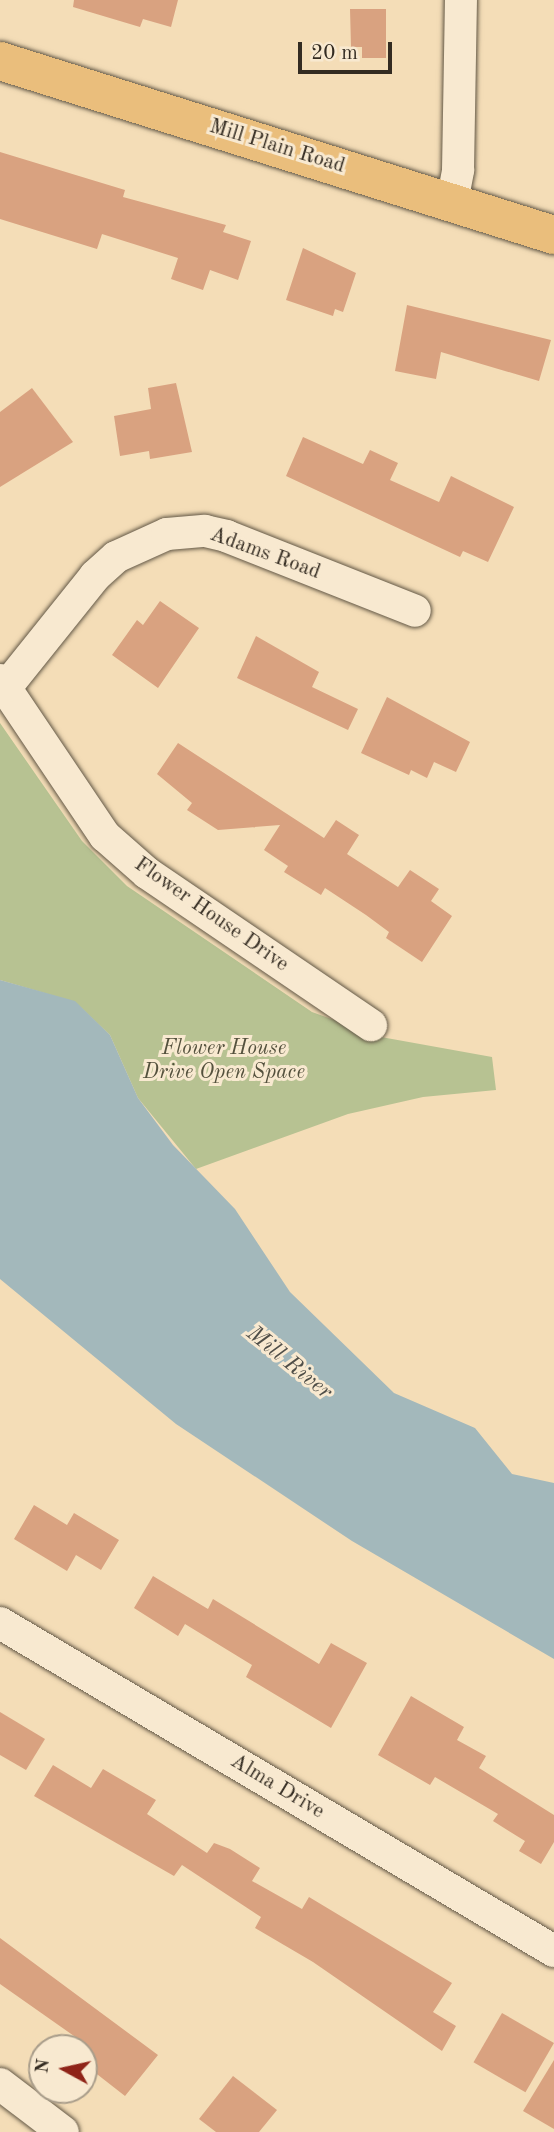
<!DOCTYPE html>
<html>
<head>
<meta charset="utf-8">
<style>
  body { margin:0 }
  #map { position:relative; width:554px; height:2132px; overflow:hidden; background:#f4ddb7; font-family:"Old Standard TT",serif }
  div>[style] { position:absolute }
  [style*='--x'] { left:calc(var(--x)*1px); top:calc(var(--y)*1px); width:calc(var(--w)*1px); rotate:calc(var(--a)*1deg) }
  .green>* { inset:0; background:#b7c292 }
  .water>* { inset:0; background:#a3b8bb }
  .building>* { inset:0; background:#d9a280; transform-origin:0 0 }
  .roads { filter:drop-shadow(0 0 2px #635846) drop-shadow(0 0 2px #635846) }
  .minor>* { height:32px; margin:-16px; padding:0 16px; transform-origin:16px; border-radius:16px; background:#f8e9d0 }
  .major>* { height:38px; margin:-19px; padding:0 19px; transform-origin:19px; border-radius:19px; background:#eabe7c }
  span { translate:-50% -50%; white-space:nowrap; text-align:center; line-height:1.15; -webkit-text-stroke:6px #f8e9d0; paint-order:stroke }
  .street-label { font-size:21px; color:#332b21 }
  .park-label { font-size:21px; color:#54513d; font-style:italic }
  .water-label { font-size:23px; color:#4f4e48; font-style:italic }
  .north { position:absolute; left:28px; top:2034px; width:70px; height:70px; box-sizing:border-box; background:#f8e9d0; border:2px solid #a99d8a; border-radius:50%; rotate:278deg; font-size:19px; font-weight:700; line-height:28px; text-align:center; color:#332b21 }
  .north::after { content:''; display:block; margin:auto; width:24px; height:32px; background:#8f2418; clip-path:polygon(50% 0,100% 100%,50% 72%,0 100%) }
  .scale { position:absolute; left:298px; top:42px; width:94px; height:32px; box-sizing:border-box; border:4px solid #332b21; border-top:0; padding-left:9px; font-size:21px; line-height:24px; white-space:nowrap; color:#332b21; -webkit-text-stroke:5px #f8e9d0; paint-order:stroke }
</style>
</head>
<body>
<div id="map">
  <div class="green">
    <i style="clip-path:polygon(0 723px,82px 841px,127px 886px,312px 1012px,381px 1037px,492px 1057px,496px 1090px,423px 1097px,348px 1114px,196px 1169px,138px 1098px,110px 1035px,75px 1002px,0 980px)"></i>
  </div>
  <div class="water">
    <i style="clip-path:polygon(0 980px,75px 1001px,110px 1035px,138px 1098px,173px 1145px,235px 1209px,290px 1292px,394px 1393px,475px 1428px,512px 1474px,554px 1483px,554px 1659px,352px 1541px,176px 1424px,0 1279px)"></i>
  </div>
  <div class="building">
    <i style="clip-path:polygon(74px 0,178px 0,171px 27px,143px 19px,140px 27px,73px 7px)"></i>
    <i style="clip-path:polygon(350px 9px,386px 9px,386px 58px,362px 58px,362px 47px,351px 47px)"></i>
    <i style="clip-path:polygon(0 152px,125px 190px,123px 197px,226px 225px,223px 232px,251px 241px,238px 280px,210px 270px,203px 290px,171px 279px,178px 258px,102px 234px,97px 249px,0 219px)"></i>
    <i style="clip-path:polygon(303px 248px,356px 273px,343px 312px,335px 309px,333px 316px,286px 300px)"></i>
    <i style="clip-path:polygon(407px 305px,551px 340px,539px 381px,441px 352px,436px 379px,395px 371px)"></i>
    <i style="clip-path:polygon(176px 383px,192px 452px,150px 459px,149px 451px,120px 456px,114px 416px,151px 409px,148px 388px)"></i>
    <i style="clip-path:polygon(32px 388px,73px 442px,0 487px,0 412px)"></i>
    <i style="clip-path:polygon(303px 437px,363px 464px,370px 450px,398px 463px,390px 480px,439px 502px,451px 476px,514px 507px,488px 562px,463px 551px,460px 557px,286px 476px)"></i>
    <i style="clip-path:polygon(160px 601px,199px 628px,158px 688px,112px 655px,137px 620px,143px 625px)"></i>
    <i style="clip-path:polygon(256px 636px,319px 672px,312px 687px,358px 709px,348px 730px,237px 678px)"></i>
    <i style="clip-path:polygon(387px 697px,470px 742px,456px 772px,434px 762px,427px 778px,411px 770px,409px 775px,361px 753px)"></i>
    <i style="clip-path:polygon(178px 743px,324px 838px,336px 820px,359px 835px,347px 854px,398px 887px,410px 870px,439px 889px,431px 901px,452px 916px,422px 962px,386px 938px,389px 932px,366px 915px,325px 888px,321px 895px,284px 872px,288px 866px,264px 850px,280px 825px,218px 830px,187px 810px,192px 803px,157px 774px)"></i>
    <i style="clip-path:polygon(34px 1505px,67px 1525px,74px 1513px,119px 1540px,101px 1570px,76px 1555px,67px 1571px,14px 1539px)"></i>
    <i style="clip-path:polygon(153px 1576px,208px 1609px,213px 1599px,319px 1664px,331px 1643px,367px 1663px,331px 1728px,246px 1677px,252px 1665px,185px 1624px,178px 1636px,134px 1608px)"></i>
    <i style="clip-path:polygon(411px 1696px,464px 1727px,457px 1740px,486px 1756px,479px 1768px,554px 1815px,554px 1842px,541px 1864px,519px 1851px,525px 1841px,493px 1821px,498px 1814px,435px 1777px,430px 1785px,378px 1755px)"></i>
    <i style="clip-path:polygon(0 1712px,45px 1739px,26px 1770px,0 1755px)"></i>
    <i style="clip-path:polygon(53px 1765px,91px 1788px,103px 1769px,156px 1800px,147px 1814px,207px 1853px,214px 1843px,230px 1849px,260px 1868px,252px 1881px,302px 1909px,309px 1897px,452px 1983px,433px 2012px,456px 2026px,442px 2051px,313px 1962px,255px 1928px,261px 1917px,182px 1865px,174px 1876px,34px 1796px)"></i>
    <i style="clip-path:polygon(0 1938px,158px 2055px,125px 2096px,84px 2064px,84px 2043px,0 1984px)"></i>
    <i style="left:502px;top:2013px;width:60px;height:57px;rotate:30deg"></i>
    <i style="clip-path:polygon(554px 2060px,554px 2129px,523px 2111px)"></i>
    <i style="clip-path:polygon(233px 2076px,277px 2110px,259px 2132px,216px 2132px,199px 2119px)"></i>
  </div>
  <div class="roads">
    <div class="minor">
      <i style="--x:452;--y:202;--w:33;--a:-79"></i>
      <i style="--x:458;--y:170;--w:170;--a:-89"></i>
      <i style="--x:0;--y:680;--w:188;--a:56.1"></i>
      <i style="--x:105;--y:836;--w:56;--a:41.4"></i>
      <i style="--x:147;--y:873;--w:271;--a:34.2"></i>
      <i style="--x:7;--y:686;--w:141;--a:-51.3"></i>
      <i style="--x:95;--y:576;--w:28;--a:-42"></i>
      <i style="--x:116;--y:557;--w:56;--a:-24.3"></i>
      <i style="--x:167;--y:534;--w:38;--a:-5"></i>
      <i style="--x:205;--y:531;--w:22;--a:13"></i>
      <i style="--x:226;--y:536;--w:203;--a:21.6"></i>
      <i style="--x:0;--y:1623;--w:644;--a:30.63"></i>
      <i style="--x:0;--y:2084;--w:79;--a:37.3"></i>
    </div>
    <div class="major">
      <i style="--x:0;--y:61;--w:581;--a:17.44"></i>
    </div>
  </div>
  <div class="street-label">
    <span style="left:277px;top:147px;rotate:17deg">Mill Plain Road</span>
    <span style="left:265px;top:554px;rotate:20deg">Adams Road</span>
    <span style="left:211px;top:915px;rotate:35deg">Flower House Drive</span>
    <span style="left:277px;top:1787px;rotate:31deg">Alma Drive</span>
  </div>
  <div class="park-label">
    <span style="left:224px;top:1061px">Flower House<br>Drive Open Space</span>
  </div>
  <div class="water-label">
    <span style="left:289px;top:1363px;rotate:39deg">Mill River</span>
  </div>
  <div class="north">N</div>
  <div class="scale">20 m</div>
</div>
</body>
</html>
